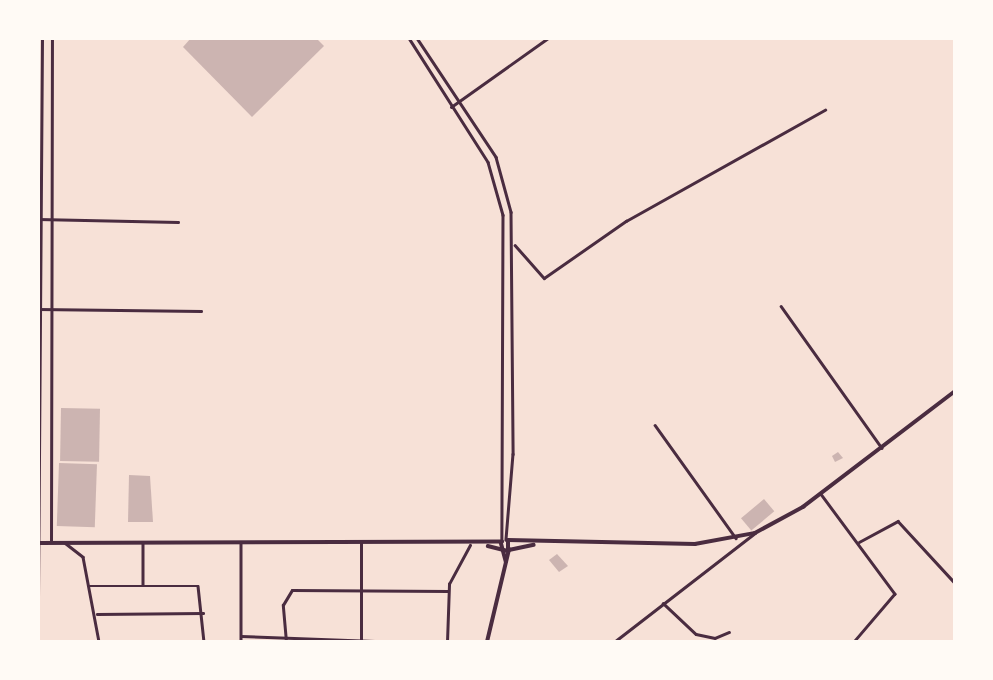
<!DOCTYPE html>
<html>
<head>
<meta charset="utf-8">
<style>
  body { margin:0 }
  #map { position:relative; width:993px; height:680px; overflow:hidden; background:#f7e1d7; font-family:"Roboto Condensed",sans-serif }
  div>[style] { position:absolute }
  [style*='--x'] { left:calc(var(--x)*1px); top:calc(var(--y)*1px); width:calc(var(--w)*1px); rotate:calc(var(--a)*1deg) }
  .building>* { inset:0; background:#ccb4b1; transform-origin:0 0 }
  .minor>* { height:2.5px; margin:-1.25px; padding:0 1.25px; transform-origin:1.25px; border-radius:1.25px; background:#4a2c40 }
  .tertiary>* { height:3.5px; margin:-1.75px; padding:0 1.75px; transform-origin:1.75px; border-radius:1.75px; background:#4a2c40 }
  span { translate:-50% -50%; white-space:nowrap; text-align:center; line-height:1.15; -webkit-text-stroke:5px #fffaf5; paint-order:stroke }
  .frame { position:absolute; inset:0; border:40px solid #fffaf5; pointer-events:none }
</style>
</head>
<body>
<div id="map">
  <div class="building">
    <i style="clip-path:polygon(191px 38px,316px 38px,324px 46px,252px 117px,183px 47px)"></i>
    <i style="left:61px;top:408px;width:39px;height:53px;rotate:1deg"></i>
    <i style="clip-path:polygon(838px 452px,843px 458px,835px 462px,832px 456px)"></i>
    <i style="left:59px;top:463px;width:38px;height:63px;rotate:2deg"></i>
    <i style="clip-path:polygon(129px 475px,150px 476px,153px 522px,128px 522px)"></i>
    <i style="left:764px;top:499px;width:16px;height:30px;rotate:50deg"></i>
    <i style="clip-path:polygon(557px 554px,568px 566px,559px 572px,549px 560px)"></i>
  </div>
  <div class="minor">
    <i style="--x:409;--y:38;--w:147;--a:57.5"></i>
    <i style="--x:488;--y:162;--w:55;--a:74.2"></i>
    <i style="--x:503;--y:215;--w:326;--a:90.2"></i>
    <i style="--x:417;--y:38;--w:143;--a:56.4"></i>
    <i style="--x:496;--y:157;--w:57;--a:74.7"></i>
    <i style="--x:511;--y:212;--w:242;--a:89.5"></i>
    <i style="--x:513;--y:454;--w:86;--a:94.7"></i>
    <i style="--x:451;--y:107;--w:119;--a:-35.4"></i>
    <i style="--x:38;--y:219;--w:140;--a:1.2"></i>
    <i style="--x:515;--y:245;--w:44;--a:48.7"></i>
    <i style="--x:544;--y:278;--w:100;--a:-34.8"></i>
    <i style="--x:626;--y:221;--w:228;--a:-29.2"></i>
    <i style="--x:781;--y:306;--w:174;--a:54.6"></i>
    <i style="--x:38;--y:309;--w:163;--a:0.7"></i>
    <i style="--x:655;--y:425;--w:139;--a:54.4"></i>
    <i style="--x:821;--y:494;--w:124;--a:53.5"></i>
    <i style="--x:895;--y:594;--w:63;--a:130.5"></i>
    <i style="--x:51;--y:542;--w:504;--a:-89.89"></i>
    <i style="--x:64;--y:542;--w:24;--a:38"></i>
    <i style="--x:83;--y:557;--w:86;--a:79.3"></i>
    <i style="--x:241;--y:542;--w:100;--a:90"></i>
    <i style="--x:859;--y:542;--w:44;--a:-28.3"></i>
    <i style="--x:898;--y:521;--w:83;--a:47.4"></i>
    <i style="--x:143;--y:543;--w:42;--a:90"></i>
    <i style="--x:88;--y:586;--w:110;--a:0"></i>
    <i style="--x:198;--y:586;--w:56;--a:83.9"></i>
    <i style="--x:38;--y:598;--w:560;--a:-89.59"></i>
    <i style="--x:663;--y:603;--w:45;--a:43.2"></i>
    <i style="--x:696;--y:634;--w:19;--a:12"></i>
    <i style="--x:715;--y:638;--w:15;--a:-23"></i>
    <i style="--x:97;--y:614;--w:106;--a:-0.5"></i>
    <i style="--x:241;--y:636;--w:167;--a:2.1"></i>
    <i style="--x:361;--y:639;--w:96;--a:-90"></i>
    <i style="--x:151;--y:642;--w:63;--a:0"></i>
    <i style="--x:286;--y:642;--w:37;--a:-95"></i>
    <i style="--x:283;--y:605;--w:17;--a:-59"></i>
    <i style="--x:292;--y:590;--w:156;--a:0.4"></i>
    <i style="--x:447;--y:642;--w:58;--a:-88"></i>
    <i style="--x:449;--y:584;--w:44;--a:-61.7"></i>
    <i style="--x:614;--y:642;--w:178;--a:-37.7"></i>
  </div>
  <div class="tertiary">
    <i style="--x:508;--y:540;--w:187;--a:1.2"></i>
    <i style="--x:695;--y:544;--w:61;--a:-10.4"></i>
    <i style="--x:755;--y:533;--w:55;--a:-28.4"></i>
    <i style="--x:803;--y:507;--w:190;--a:-37.3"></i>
    <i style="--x:501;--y:542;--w:20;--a:75"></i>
    <i style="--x:38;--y:543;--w:464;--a:-0.2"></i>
    <i style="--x:488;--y:546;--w:21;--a:14"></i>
    <i style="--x:508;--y:551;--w:10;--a:-90"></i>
    <i style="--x:487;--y:642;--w:95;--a:-76.6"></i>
    <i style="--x:509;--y:550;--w:25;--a:-12"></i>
  </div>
  <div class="frame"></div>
</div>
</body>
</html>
